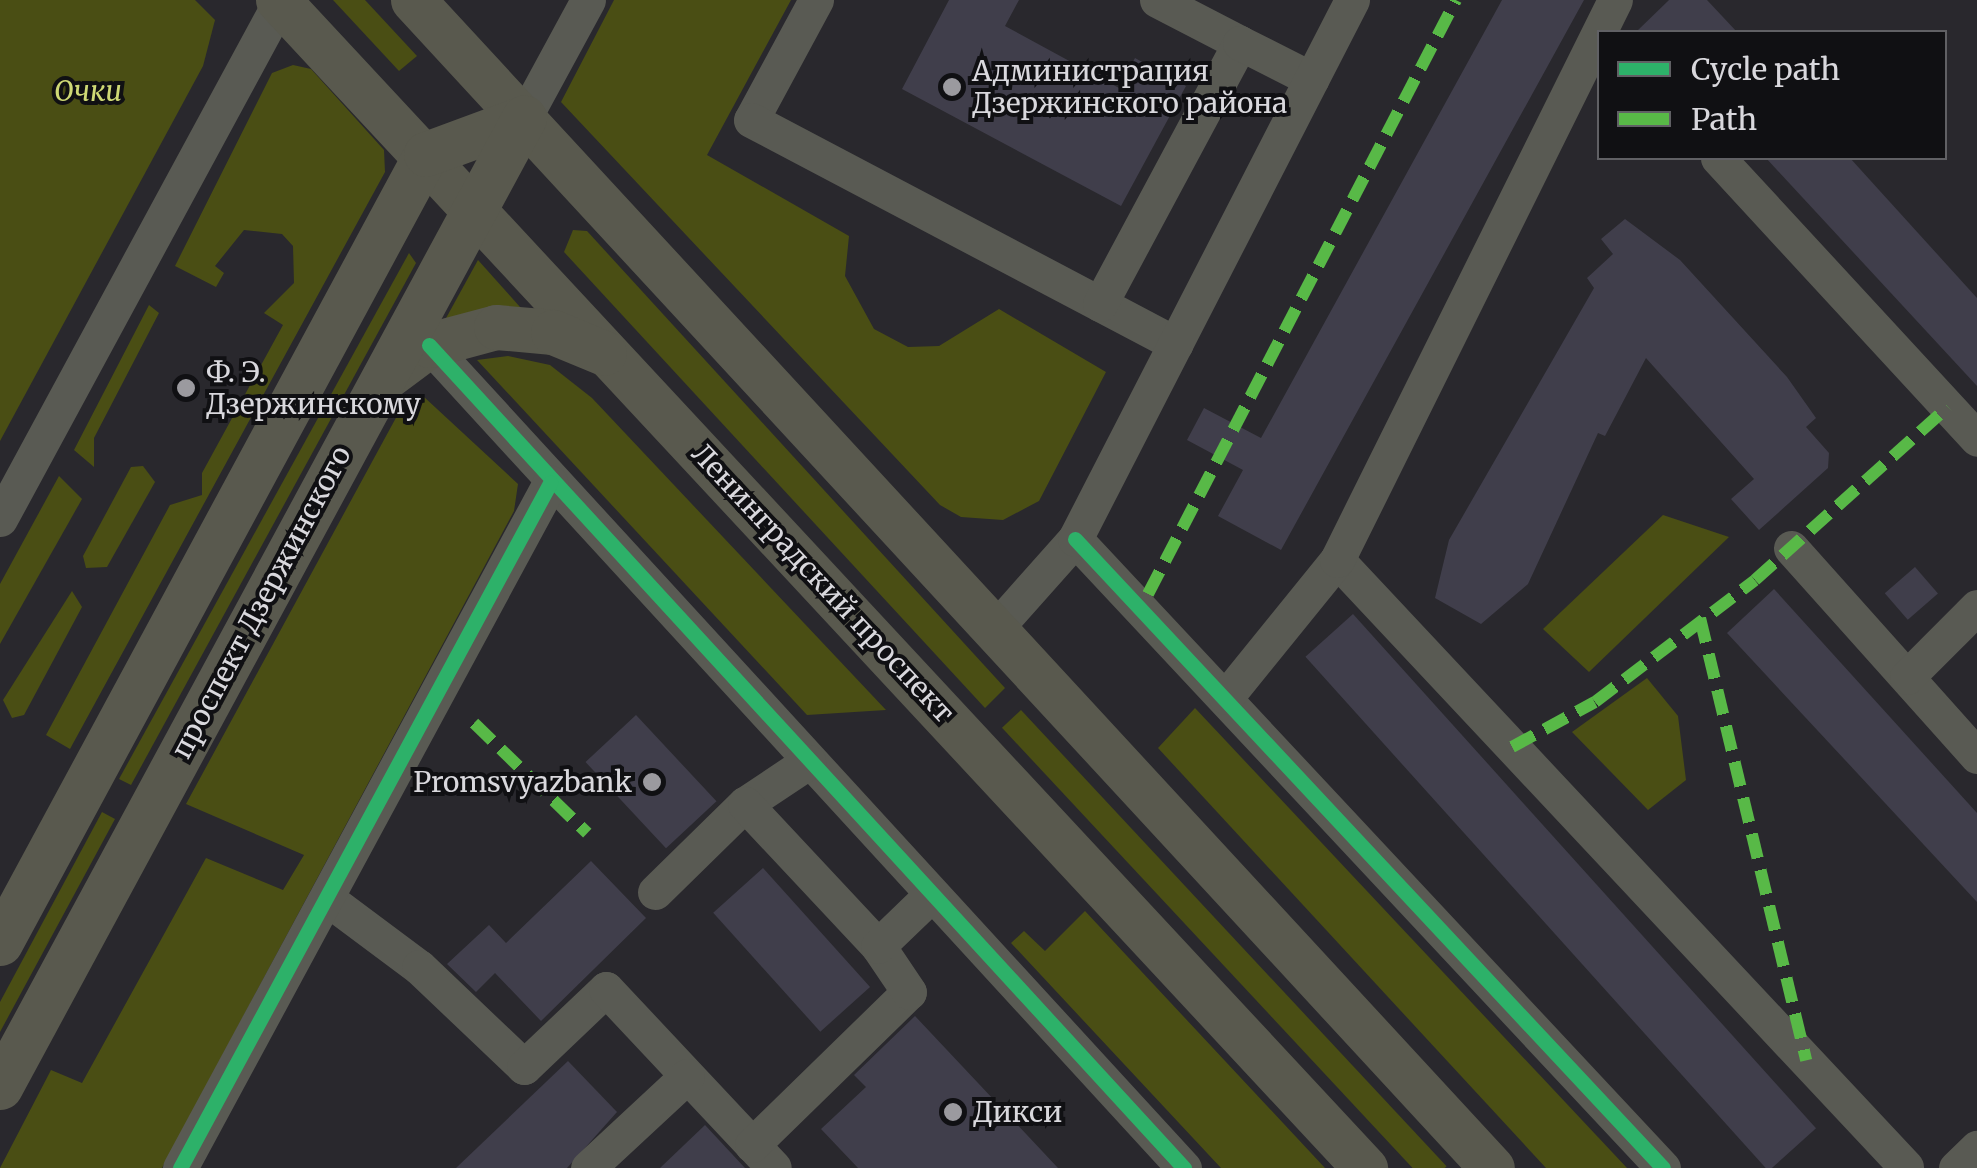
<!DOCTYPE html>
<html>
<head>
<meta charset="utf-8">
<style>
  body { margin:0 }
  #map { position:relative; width:1977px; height:1168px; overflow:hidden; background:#29282d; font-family:Merriweather,serif }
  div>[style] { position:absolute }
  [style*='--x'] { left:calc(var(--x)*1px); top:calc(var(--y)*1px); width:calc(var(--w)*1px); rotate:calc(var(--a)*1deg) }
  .green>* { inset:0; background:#4a4e14; transform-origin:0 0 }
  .building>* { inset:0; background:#403e4b; transform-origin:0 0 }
  .minor>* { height:35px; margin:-17.5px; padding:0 17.5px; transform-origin:17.5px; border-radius:17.5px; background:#595a53 }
  .major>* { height:45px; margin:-22.5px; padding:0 22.5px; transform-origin:22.5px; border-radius:22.5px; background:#59594e }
  .quiet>* { height:12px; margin-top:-6px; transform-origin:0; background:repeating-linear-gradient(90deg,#58b947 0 25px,transparent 0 37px) }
  .cycleway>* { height:15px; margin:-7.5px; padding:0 7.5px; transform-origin:7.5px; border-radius:7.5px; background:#2db169 }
  .dots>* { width:28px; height:28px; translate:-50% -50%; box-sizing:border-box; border:5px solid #101013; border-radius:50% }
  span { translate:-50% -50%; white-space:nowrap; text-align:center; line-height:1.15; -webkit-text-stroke:8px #101013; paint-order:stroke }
  .poi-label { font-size:28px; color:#d9d8dd }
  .left { translate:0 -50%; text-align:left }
  .right { translate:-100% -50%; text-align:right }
  .park-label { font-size:28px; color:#cfd975; font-style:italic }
  .street-label { font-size:28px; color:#d9d8dd }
  .legend { position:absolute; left:1597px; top:30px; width:350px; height:130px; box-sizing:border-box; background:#101013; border:2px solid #606064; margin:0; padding:12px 18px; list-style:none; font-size:30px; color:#d9d8dd }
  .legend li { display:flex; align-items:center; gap:20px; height:50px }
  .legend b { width:50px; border:2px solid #606064 }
</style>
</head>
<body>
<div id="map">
  <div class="green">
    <i style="clip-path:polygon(0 0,195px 0,215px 20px,203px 66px,0 441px)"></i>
    <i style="clip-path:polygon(333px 0,365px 0,417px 56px,399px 71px)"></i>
    <i style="clip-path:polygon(614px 0,791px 0,707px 155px,849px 236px,845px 276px,874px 329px,908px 347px,939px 346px,999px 309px,1106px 372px,1039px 501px,1003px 520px,961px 517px,940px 505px,561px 102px)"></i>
    <i style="clip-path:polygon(293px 65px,311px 69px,384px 150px,385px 172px,70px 749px,46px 735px,170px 505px,202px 495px,202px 473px,283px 325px,264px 313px,294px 283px,293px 246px,282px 234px,244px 230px,215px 266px,224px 273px,216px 287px,175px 266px,272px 73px)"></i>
    <i style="clip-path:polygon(573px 230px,587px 231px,1005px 688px,985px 708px,564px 252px)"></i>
    <i style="clip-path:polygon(409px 253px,416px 263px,131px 785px,119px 779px)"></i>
    <i style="clip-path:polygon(478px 260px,528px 316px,445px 320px)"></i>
    <i style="clip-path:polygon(149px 305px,159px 313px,94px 438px,94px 467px,74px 450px)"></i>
    <i style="clip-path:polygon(508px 356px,550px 365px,592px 398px,886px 710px,807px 715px,477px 360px)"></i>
    <i style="clip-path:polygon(423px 396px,518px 484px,514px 511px,162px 1168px,0 1168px,51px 1070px,82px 1083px,206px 858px,283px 890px,304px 855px,186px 804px,404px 403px)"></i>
    <i style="clip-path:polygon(143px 466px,155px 482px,107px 567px,86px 568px,83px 556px,131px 467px)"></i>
    <i style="clip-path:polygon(59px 476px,82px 499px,0 644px,0 584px)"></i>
    <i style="clip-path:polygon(1663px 515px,1729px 537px,1589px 672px,1543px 629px)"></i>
    <i style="clip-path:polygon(72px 591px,82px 607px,24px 715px,12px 718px,3px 700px)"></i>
    <i style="clip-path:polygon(1647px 678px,1678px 716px,1686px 780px,1648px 810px,1572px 732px)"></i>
    <i style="clip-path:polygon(1195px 708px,1627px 1168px,1546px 1168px,1158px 748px)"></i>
    <i style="left:1021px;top:710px;width:624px;height:26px;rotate:47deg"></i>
    <i style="clip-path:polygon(102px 812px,115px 819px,0 1032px,0 1002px)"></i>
    <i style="clip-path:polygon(1085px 911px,1325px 1168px,1221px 1168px,1011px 943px,1024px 931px,1045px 951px)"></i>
  </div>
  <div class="building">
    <i style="clip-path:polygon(949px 0,1019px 0,1005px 26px,1119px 88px,1135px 58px,1186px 86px,1121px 206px,902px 89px)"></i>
    <i style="clip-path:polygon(1502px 0,1584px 0,1281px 550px,1218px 516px,1243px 470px,1187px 440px,1204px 408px,1261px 438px)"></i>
    <i style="clip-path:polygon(1669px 0,1707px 0,1737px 32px,1636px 32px)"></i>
    <i style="clip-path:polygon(1766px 158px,1850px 158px,1977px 298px,1977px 386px)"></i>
    <i style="clip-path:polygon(1625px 219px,1680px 260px,1787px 377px,1816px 418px,1806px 427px,1829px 453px,1828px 468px,1759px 530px,1731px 499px,1754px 479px,1646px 358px,1605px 436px,1598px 433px,1528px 584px,1481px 624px,1435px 598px,1449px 540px,1594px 288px,1587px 278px,1613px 254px,1601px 239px)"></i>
    <i style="left:1915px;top:567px;width:35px;height:40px;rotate:49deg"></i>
    <i style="clip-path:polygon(1774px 589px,1977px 813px,1977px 902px,1727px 633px)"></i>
    <i style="left:1353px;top:614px;width:692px;height:64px;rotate:48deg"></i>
    <i style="left:636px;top:715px;width:118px;height:69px;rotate:47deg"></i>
    <i style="clip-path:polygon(591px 861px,646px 918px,541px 1021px,495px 973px,476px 992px,447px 964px,489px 925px,506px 943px)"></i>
    <i style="left:763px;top:868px;width:160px;height:67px;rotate:48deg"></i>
    <i style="clip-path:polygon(915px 1016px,1058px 1168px,858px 1168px,821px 1129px,866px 1087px,854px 1075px)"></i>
    <i style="clip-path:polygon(568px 1061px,617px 1112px,567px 1168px,456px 1168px)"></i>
    <i style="clip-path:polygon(705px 1125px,745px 1168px,660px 1168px)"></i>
  </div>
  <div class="minor">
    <i style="--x:816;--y:0;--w:136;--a:118.4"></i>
    <i style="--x:751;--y:120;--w:480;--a:27.8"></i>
    <i style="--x:1157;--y:0;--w:93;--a:27.4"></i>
    <i style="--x:524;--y:118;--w:134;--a:-61.5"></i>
    <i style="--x:1718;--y:158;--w:382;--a:47.3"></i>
    <i style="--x:1100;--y:304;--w:296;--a:-61.8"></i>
    <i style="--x:1240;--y:43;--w:80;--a:26.9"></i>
    <i style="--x:429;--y:345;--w:1117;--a:47.47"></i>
    <i style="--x:0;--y:519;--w:588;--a:-61.56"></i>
    <i style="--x:1075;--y:539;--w:861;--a:46.93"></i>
    <i style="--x:1791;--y:548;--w:279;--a:48.2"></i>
    <i style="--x:1337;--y:560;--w:832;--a:46.85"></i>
    <i style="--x:995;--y:629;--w:120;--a:-48.4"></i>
    <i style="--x:1075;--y:539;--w:606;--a:-62.8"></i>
    <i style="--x:1907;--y:677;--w:99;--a:-45"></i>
    <i style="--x:1226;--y:697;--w:176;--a:-51"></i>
    <i style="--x:1337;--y:560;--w:625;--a:-63.6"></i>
    <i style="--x:745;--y:804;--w:76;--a:-33.7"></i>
    <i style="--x:655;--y:892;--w:126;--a:-44.4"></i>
    <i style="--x:745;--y:804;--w:195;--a:46.9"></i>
    <i style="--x:329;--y:900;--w:112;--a:36.7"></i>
    <i style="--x:419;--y:967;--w:145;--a:43.6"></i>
    <i style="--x:524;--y:1067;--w:113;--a:-43.6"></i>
    <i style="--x:606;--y:989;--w:245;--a:46.8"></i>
    <i style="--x:752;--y:1145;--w:219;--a:-44.3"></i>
    <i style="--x:909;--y:992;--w:55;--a:-124"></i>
    <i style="--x:878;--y:946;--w:74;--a:-43.9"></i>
    <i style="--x:180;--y:1168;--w:779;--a:-61.62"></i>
    <i style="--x:588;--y:1168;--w:135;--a:-42.9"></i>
    <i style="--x:1956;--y:1168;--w:29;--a:-44"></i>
  </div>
  <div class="major">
    <i style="--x:278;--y:0;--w:1596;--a:47.06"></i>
    <i style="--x:413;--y:0;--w:1590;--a:47.27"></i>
    <i style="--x:386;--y:377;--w:54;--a:-36.7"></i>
    <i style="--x:429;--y:345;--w:69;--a:-15"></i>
    <i style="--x:496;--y:327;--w:57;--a:5"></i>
    <i style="--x:553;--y:332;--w:55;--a:22.4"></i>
    <i style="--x:0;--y:943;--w:897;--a:-61.63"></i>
    <i style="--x:426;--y:154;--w:104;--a:-20.2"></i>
    <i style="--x:0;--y:1087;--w:1102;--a:-61.6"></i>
  </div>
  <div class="quiet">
    <i style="--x:1148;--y:594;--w:669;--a:-62.59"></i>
    <i style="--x:1700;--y:618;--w:455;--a:76.5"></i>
    <i style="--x:474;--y:723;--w:158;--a:44.2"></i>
    <i style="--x:1512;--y:747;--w:94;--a:-28.5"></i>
    <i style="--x:1595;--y:702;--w:201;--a:-37.3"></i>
    <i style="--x:1755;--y:580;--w:259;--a:-41.9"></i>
  </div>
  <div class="cycleway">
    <i style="--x:429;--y:345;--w:1117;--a:47.47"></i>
    <i style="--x:1075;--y:539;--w:861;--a:46.93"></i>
    <i style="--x:180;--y:1168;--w:779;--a:-61.62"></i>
  </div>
  <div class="dots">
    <i style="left:952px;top:87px;background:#9b9a9f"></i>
    <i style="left:186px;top:388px;background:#9b9a9f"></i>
    <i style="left:652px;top:782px;background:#9b9a9f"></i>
    <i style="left:953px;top:1112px;background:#9b9a9f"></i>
  </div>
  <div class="poi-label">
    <span class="left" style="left:972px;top:87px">Администрация<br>Дзержинского района</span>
    <span class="left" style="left:206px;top:388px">Ф. Э.<br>Дзержинскому</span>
    <span class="right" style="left:632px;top:782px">Promsvyazbank</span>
    <span class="left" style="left:973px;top:1112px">Дикси</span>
  </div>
  <div class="park-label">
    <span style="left:88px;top:91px">Очки</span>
  </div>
  <div class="street-label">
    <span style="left:823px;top:583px;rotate:47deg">Ленинградский проспект</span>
    <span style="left:261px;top:602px;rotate:-62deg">проспект Дзержинского</span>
  </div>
  <ul class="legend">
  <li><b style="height:12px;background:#2db169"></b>Cycle path</li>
  <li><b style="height:12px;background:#58b947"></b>Path</li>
  </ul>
</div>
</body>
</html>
